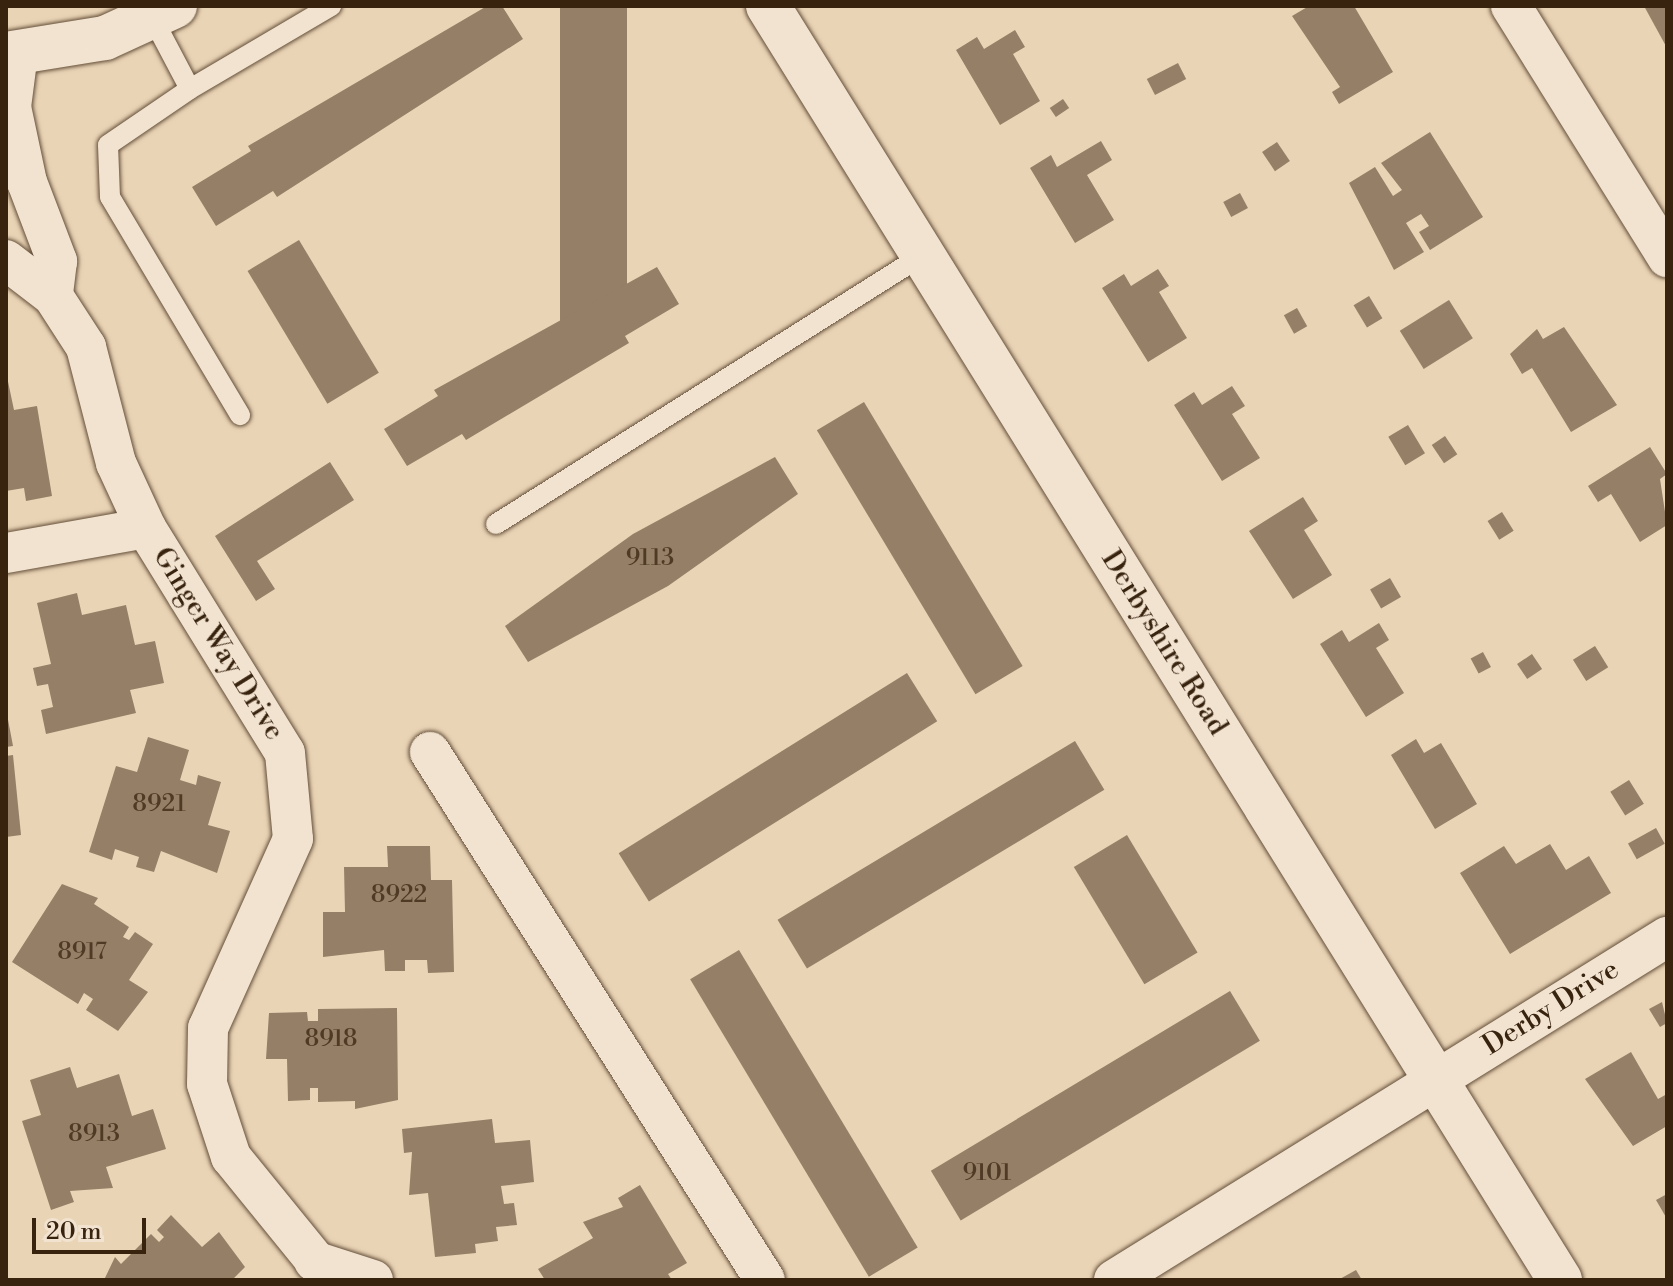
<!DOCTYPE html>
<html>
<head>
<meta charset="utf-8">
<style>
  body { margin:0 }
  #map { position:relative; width:1673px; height:1286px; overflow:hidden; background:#ead4b6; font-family:"Libre Bodoni",serif }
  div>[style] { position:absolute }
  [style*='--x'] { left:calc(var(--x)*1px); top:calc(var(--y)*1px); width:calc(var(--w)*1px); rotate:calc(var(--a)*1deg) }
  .building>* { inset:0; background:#957f66; transform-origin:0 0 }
  .roads { filter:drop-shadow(0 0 2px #644f39) drop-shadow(0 0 2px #644f39) }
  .lane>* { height:20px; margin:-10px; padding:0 10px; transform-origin:10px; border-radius:10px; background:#f1e3d0 }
  .street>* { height:40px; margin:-20px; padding:0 20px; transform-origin:20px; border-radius:20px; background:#f1e3d0 }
  .secondary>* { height:44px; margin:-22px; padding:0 22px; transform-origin:22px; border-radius:22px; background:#f1e3d0 }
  span { translate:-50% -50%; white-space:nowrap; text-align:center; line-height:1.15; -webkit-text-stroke:6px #f1e3d0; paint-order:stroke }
  .number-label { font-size:24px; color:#4f3a25 }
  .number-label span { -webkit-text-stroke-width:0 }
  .street-label { font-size:28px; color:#38230f }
  .frame { position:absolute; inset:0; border:8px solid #38230f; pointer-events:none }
  .scale { position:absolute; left:32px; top:1218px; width:114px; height:36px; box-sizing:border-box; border:4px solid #38230f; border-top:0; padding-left:10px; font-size:24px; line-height:28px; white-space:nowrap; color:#38230f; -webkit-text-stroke:6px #f1e3d0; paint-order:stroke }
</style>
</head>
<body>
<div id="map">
  <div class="building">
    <i style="clip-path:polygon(487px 6px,502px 6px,523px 39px,277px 197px,273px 191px,216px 226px,192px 187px,251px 151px,248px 146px)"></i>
    <i style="left:560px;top:6px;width:67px;height:319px"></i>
    <i style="clip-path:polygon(1309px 6px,1354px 6px,1393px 72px,1339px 104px,1332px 92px,1340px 87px,1292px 16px)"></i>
    <i style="clip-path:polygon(1644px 6px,1667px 6px,1667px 48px)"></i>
    <i style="clip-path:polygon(1015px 30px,1025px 47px,1013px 54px,1040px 101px,1000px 125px,956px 50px,977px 37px,984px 49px)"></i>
    <i style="left:1178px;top:63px;width:18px;height:35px;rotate:63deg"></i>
    <i style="left:1063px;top:99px;width:11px;height:16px;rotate:56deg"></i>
    <i style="clip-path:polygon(1430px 132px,1483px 217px,1430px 250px,1419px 232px,1429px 226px,1421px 214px,1406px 223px,1424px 252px,1394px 270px,1349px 183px,1375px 167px,1393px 196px,1402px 190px,1381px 163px)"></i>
    <i style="clip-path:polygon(1101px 141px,1112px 160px,1087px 175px,1114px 220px,1075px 243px,1030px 168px,1051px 155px,1057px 167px)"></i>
    <i style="left:1277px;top:142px;width:23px;height:18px;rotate:56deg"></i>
    <i style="left:1240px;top:193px;width:17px;height:19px;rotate:62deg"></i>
    <i style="left:299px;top:240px;width:155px;height:60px;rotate:59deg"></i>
    <i style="clip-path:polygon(657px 267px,679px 304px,625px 336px,629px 343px,466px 440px,462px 434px,407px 466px,384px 429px,438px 396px,434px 390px)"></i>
    <i style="clip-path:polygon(1158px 269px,1169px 286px,1159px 292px,1187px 338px,1148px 362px,1102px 288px,1124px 274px,1131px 286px)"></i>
    <i style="left:1369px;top:296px;width:26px;height:18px;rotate:59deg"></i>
    <i style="left:1449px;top:300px;width:45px;height:58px;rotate:58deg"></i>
    <i style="left:1297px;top:308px;width:21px;height:15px;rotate:61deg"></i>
    <i style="clip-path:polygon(1564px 327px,1617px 405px,1571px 432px,1532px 368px,1522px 374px,1510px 354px,1537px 329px,1543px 339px)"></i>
    <i style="clip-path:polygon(6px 372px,14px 410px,37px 406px,52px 496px,26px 501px,24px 488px,6px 491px)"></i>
    <i style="clip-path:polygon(1232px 386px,1245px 406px,1232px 414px,1260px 458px,1222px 481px,1174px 405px,1194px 392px,1202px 405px)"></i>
    <i style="left:864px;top:402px;width:308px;height:55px;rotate:59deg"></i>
    <i style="left:1408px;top:425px;width:33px;height:23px;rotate:59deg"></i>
    <i style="left:1445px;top:436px;width:22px;height:16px;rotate:56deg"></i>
    <i style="clip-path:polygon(1650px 447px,1667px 474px,1660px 479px,1667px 525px,1640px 542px,1611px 494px,1598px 502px,1588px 486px)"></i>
    <i style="clip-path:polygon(775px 457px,798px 494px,668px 586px,528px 662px,505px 626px,633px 534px)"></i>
    <i style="clip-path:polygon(330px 462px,354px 500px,257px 561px,275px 589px,256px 601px,215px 536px)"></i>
    <i style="clip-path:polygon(1303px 497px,1318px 521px,1304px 530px,1332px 575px,1293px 599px,1249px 531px)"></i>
    <i style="left:1502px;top:512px;width:22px;height:17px;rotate:58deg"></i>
    <i style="left:1390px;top:578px;width:22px;height:23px;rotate:60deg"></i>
    <i style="clip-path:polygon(77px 593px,82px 615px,126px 605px,135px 645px,155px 641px,164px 683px,130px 690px,136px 713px,46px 734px,41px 710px,53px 707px,48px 684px,37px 686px,33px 668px,51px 664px,37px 603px)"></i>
    <i style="clip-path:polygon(1379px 623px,1389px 640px,1376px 648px,1404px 693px,1366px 717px,1320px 644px,1342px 630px,1349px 642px)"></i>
    <i style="left:1595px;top:646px;width:25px;height:26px;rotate:58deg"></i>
    <i style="left:1483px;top:652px;width:17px;height:14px;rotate:62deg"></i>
    <i style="left:1532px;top:654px;width:18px;height:18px;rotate:56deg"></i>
    <i style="left:907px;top:673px;width:57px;height:340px;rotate:58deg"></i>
    <i style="clip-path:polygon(6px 709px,13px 746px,6px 747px)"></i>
    <i style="clip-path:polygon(148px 737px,189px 750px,180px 780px,196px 785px,198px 775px,221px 782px,208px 825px,230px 831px,217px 873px,161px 851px,154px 872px,136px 867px,139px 857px,115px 849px,112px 860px,89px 852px,116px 766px,137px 772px)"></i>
    <i style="clip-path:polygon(1416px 739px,1424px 753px,1441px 743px,1477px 804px,1435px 829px,1391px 755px)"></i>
    <i style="left:1075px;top:741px;width:57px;height:347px;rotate:59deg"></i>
    <i style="clip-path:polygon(13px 755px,21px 835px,6px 837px,6px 756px)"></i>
    <i style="left:1629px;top:780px;width:28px;height:22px;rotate:58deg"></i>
    <i style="left:1656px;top:828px;width:18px;height:32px;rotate:61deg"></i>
    <i style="left:1127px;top:835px;width:137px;height:62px;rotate:59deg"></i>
    <i style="clip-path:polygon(1550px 844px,1566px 870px,1589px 856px,1611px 893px,1510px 954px,1460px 873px,1504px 846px,1516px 864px)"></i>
    <i style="clip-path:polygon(387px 846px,430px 846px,431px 880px,452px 880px,454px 972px,428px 973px,427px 960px,405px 960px,405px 971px,385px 971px,384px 950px,323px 957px,323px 912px,345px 912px,344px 867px,388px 867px)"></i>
    <i style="clip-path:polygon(62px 884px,98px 898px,94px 904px,129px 927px,123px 937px,129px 940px,135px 932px,153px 944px,129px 980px,148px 992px,118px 1031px,86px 1010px,93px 999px,84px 993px,78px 1004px,12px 962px)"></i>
    <i style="left:739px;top:950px;width:347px;height:57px;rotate:59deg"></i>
    <i style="left:1230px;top:991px;width:58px;height:349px;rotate:59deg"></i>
    <i style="clip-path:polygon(1662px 1002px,1667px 1023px,1660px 1027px,1649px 1009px)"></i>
    <i style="clip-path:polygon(397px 1008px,398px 1100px,355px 1109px,355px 1101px,318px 1102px,318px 1088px,310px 1088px,310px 1100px,288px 1101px,287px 1059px,266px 1059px,269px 1013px,307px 1012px,308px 1021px,318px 1021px,318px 1009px)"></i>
    <i style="clip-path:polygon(1631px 1052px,1658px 1099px,1667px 1094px,1667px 1126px,1633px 1146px,1585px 1079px)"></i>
    <i style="clip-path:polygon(70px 1067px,77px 1088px,119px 1074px,132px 1116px,153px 1109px,166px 1149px,106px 1167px,113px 1188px,70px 1191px,74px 1202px,51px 1210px,22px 1121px,41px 1115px,30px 1080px)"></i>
    <i style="clip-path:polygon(492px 1119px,495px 1143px,530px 1140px,534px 1182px,501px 1186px,504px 1204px,514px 1203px,517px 1225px,496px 1227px,498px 1241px,475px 1244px,476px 1253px,435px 1257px,428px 1193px,409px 1195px,412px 1152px,404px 1153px,402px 1129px)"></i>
    <i style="clip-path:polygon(640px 1185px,687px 1263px,668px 1274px,672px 1280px,545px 1280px,538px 1269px,593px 1238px,583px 1222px,623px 1207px,618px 1198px)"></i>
    <i style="clip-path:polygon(1667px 1194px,1667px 1219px,1656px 1200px)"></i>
    <i style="clip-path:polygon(171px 1215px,202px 1247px,219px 1232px,245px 1267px,232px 1280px,104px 1280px,115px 1257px,121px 1264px,151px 1234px,159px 1242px,164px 1237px,157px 1230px)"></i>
    <i style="clip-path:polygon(1356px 1270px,1362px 1280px,1338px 1280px)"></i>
  </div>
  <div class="roads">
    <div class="lane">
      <i style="--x:152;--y:17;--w:81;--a:62.2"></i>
      <i style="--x:190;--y:89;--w:164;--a:-30.5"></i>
      <i style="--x:190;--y:89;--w:99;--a:145.7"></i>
      <i style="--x:108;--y:145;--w:52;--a:87.8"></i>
      <i style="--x:110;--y:197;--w:254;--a:59.2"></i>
      <i style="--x:496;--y:524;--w:505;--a:-32.21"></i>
    </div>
    <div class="street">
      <i style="--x:1511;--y:6;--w:296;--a:58.1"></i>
      <i style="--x:18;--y:53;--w:54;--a:97.4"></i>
      <i style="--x:11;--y:107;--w:77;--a:78"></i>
      <i style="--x:27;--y:182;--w:85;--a:69.2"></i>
      <i style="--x:57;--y:261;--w:35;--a:97"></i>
      <i style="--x:6;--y:260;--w:59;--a:37.5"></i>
      <i style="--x:53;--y:296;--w:61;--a:57.1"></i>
      <i style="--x:86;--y:347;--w:120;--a:75.5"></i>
      <i style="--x:116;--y:463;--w:72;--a:65.2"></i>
      <i style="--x:146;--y:528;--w:264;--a:58.3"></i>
      <i style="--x:285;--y:753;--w:86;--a:84.7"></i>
      <i style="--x:293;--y:839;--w:207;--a:114.2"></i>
      <i style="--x:208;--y:1028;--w:56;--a:91"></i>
      <i style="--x:207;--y:1084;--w:77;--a:71.8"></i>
      <i style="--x:231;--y:1157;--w:159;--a:50.9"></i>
      <i style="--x:6;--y:553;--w:142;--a:-10.1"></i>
      <i style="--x:430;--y:752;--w:625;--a:57.61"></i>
      <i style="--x:314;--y:1261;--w:62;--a:17.9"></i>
      <i style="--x:1114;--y:1280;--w:651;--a:-31.81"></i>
    </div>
    <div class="secondary">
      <i style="--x:768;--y:6;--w:1500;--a:58.13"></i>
      <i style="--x:6;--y:54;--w:100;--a:-9.2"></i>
      <i style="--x:105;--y:38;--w:77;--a:-24.6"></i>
    </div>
  </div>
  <div class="number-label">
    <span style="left:650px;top:559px">9113</span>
    <span style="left:159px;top:805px">8921</span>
    <span style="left:399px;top:896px">8922</span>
    <span style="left:82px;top:953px">8917</span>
    <span style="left:331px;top:1040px">8918</span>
    <span style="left:94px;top:1135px">8913</span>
    <span style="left:987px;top:1174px">9101</span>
  </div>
  <div class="street-label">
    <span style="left:1164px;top:643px;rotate:58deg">Derbyshire Road</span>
    <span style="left:218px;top:644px;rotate:58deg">Ginger Way Drive</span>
    <span style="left:1551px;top:1008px;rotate:-32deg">Derby Drive</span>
  </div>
  <div class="frame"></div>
  <div class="scale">20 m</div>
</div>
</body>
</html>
